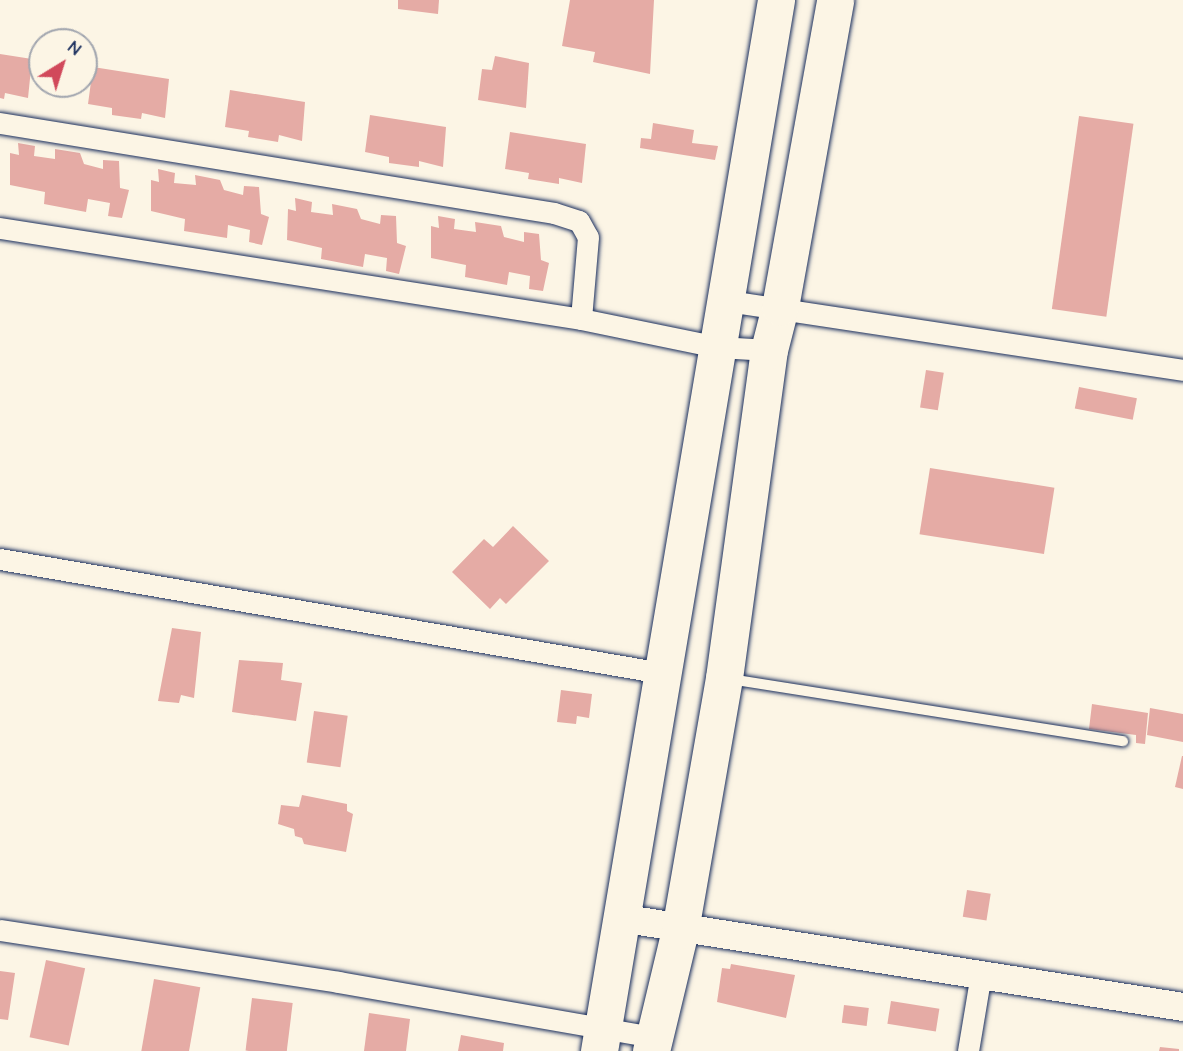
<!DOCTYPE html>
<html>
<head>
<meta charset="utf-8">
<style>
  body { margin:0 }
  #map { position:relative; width:1183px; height:1051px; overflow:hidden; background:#fcf5e5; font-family:"Comic Neue",sans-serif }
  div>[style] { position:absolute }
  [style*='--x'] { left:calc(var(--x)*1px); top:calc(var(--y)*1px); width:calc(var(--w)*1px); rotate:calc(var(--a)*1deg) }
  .building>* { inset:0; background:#e5aba5; transform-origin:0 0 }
  .roads { filter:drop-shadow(0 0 2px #1b2f5e) drop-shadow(0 0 2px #1b2f5e) }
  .service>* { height:10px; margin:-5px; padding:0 5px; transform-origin:5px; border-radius:5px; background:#fcf5e5 }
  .minor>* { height:21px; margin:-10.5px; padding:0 10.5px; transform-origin:10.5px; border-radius:10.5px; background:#fcf5e5 }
  .tertiary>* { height:28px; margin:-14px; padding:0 14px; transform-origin:14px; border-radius:14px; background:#fcf5e5 }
  .trunk>* { height:37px; margin:-18.5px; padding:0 18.5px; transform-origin:18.5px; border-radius:18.5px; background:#fcf5e5 }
  span { translate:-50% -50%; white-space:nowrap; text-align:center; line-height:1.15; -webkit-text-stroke:5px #fcf5e5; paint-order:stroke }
  .north { position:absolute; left:28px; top:28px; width:70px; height:70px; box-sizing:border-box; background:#fcf5e5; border:2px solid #a2a6af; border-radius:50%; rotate:38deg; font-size:19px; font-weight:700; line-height:28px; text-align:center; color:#1b2f5e }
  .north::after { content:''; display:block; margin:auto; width:24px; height:32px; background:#d1495b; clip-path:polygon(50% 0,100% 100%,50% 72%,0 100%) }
</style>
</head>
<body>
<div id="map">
  <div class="building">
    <i style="clip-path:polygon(398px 0,439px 0,438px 14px,398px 9px)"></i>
    <i style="clip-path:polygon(570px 0,654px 0,650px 74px,593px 62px,595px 52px,562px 46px)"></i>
    <i style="clip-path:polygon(0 54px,32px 59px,28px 98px,5px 93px,4px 99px,0 98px)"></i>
    <i style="clip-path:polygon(495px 56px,529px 63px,526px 108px,478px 100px,482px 69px,492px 70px)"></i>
    <i style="clip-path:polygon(93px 67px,169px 79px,165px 118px,142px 113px,141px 119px,112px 115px,112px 108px,88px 104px)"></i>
    <i style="clip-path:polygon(230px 90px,305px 102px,302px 141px,279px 135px,278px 142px,248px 137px,249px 131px,225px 127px)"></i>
    <i style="clip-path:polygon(370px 115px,446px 127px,443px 167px,419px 161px,419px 167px,389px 163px,389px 157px,365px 152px)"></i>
    <i style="left:1079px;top:116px;width:55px;height:195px;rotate:8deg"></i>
    <i style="clip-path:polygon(653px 123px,694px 130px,692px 143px,718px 146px,715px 160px,640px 148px,641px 138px,651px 139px)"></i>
    <i style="clip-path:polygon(510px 132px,586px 144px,582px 183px,559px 178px,559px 184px,528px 179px,529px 173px,505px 169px)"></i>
    <i style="clip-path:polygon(18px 143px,35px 146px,34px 156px,55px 159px,55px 149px,80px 153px,84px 164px,103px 169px,103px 160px,119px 161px,120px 188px,129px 190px,122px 218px,108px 216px,110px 203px,88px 199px,86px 212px,44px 204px,45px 192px,10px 185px,10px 153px,19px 155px)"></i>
    <i style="clip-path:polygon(158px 169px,175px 173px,174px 183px,196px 185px,195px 175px,220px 180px,224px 190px,243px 195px,244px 186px,259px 187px,261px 214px,269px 217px,262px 245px,249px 242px,250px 230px,228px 225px,227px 238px,184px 231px,185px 219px,151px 211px,151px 180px,159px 182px)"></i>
    <i style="clip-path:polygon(295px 198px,312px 202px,311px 212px,333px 215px,332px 204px,357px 209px,361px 219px,380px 224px,381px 215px,396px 216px,397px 243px,406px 246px,399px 274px,386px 271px,387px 258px,365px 254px,363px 267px,321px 259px,322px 248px,287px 240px,288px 209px,296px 211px)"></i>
    <i style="clip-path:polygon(438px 216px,455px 219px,454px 229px,476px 232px,475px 222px,501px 226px,504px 237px,524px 242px,524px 232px,539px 234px,541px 260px,549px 263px,543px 291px,529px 289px,530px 276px,509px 272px,507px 285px,465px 277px,466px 265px,431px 258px,431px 226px,439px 228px)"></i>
    <i style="left:926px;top:370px;width:18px;height:38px;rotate:9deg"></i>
    <i style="left:1079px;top:387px;width:59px;height:22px;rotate:11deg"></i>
    <i style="left:930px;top:468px;width:126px;height:67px;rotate:9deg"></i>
    <i style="clip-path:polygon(513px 526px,549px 561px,506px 604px,500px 598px,490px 609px,452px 572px,484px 539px,493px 547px)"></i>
    <i style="clip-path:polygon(172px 628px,201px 632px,194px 698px,181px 695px,179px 703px,158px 701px)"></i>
    <i style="clip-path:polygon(239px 660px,283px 663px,281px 680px,302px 683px,296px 721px,232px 712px)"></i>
    <i style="clip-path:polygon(561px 690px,592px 694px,589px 718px,577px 716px,576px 724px,557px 722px)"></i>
    <i style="clip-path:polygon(1092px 704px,1148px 713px,1145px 744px,1136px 743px,1136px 735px,1089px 729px)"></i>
    <i style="clip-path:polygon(1150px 708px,1183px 714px,1183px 742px,1147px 735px)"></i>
    <i style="left:314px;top:711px;width:34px;height:52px;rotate:8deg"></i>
    <i style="clip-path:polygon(1182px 756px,1183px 756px,1183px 789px,1175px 787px)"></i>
    <i style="clip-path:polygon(302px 795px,347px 804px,347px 811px,353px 814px,346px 852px,304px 844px,302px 838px,295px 836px,294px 829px,278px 824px,281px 805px,299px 807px)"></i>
    <i style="left:967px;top:890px;width:24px;height:27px;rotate:9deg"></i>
    <i style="left:46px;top:960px;width:40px;height:79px;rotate:12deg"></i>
    <i style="clip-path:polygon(731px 964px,795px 975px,786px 1018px,717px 1002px,722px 968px,730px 969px)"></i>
    <i style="clip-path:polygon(0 971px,15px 973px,8px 1020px,0 1019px)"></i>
    <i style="left:154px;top:979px;width:47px;height:73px;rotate:10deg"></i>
    <i style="left:252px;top:998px;width:41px;height:53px;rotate:7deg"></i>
    <i style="left:891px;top:1001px;width:49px;height:23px;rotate:9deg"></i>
    <i style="left:844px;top:1005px;width:25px;height:18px;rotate:7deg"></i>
    <i style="clip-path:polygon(369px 1013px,410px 1019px,406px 1051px,364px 1051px)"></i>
    <i style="clip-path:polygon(461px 1035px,504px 1043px,503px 1051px,458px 1051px)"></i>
    <i style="clip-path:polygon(1160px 1047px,1179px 1049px,1179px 1051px,1159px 1051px)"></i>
  </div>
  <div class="roads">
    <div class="service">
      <i style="--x:730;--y:679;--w:398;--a:9"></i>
    </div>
    <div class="minor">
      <i style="--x:0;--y:123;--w:561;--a:9.23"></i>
      <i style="--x:554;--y:213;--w:26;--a:18"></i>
      <i style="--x:579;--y:221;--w:18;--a:61"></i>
      <i style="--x:588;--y:237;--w:82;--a:94.9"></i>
      <i style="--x:0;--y:228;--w:588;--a:8.9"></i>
      <i style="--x:581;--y:319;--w:140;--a:11.6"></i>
      <i style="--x:718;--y:347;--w:51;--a:3.4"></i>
      <i style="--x:728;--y:301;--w:460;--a:8.6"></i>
      <i style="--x:0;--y:559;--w:672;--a:9.77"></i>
      <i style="--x:0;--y:930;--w:342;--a:8.7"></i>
      <i style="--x:338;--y:982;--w:321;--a:9.9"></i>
      <i style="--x:968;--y:1051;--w:79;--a:-80.5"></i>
    </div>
    <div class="tertiary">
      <i style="--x:620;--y:918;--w:570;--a:8.98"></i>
    </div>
    <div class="trunk">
      <i style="--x:599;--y:1051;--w:1066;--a:-80.44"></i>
      <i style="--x:651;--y:1051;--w:124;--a:-76.5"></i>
      <i style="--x:680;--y:930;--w:256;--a:-80.1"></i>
      <i style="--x:724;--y:678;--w:331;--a:-82.2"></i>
      <i style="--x:769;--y:350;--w:44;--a:-75.7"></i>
      <i style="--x:780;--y:307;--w:312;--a:-79.8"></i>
    </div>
  </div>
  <div class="north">N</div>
</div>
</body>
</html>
